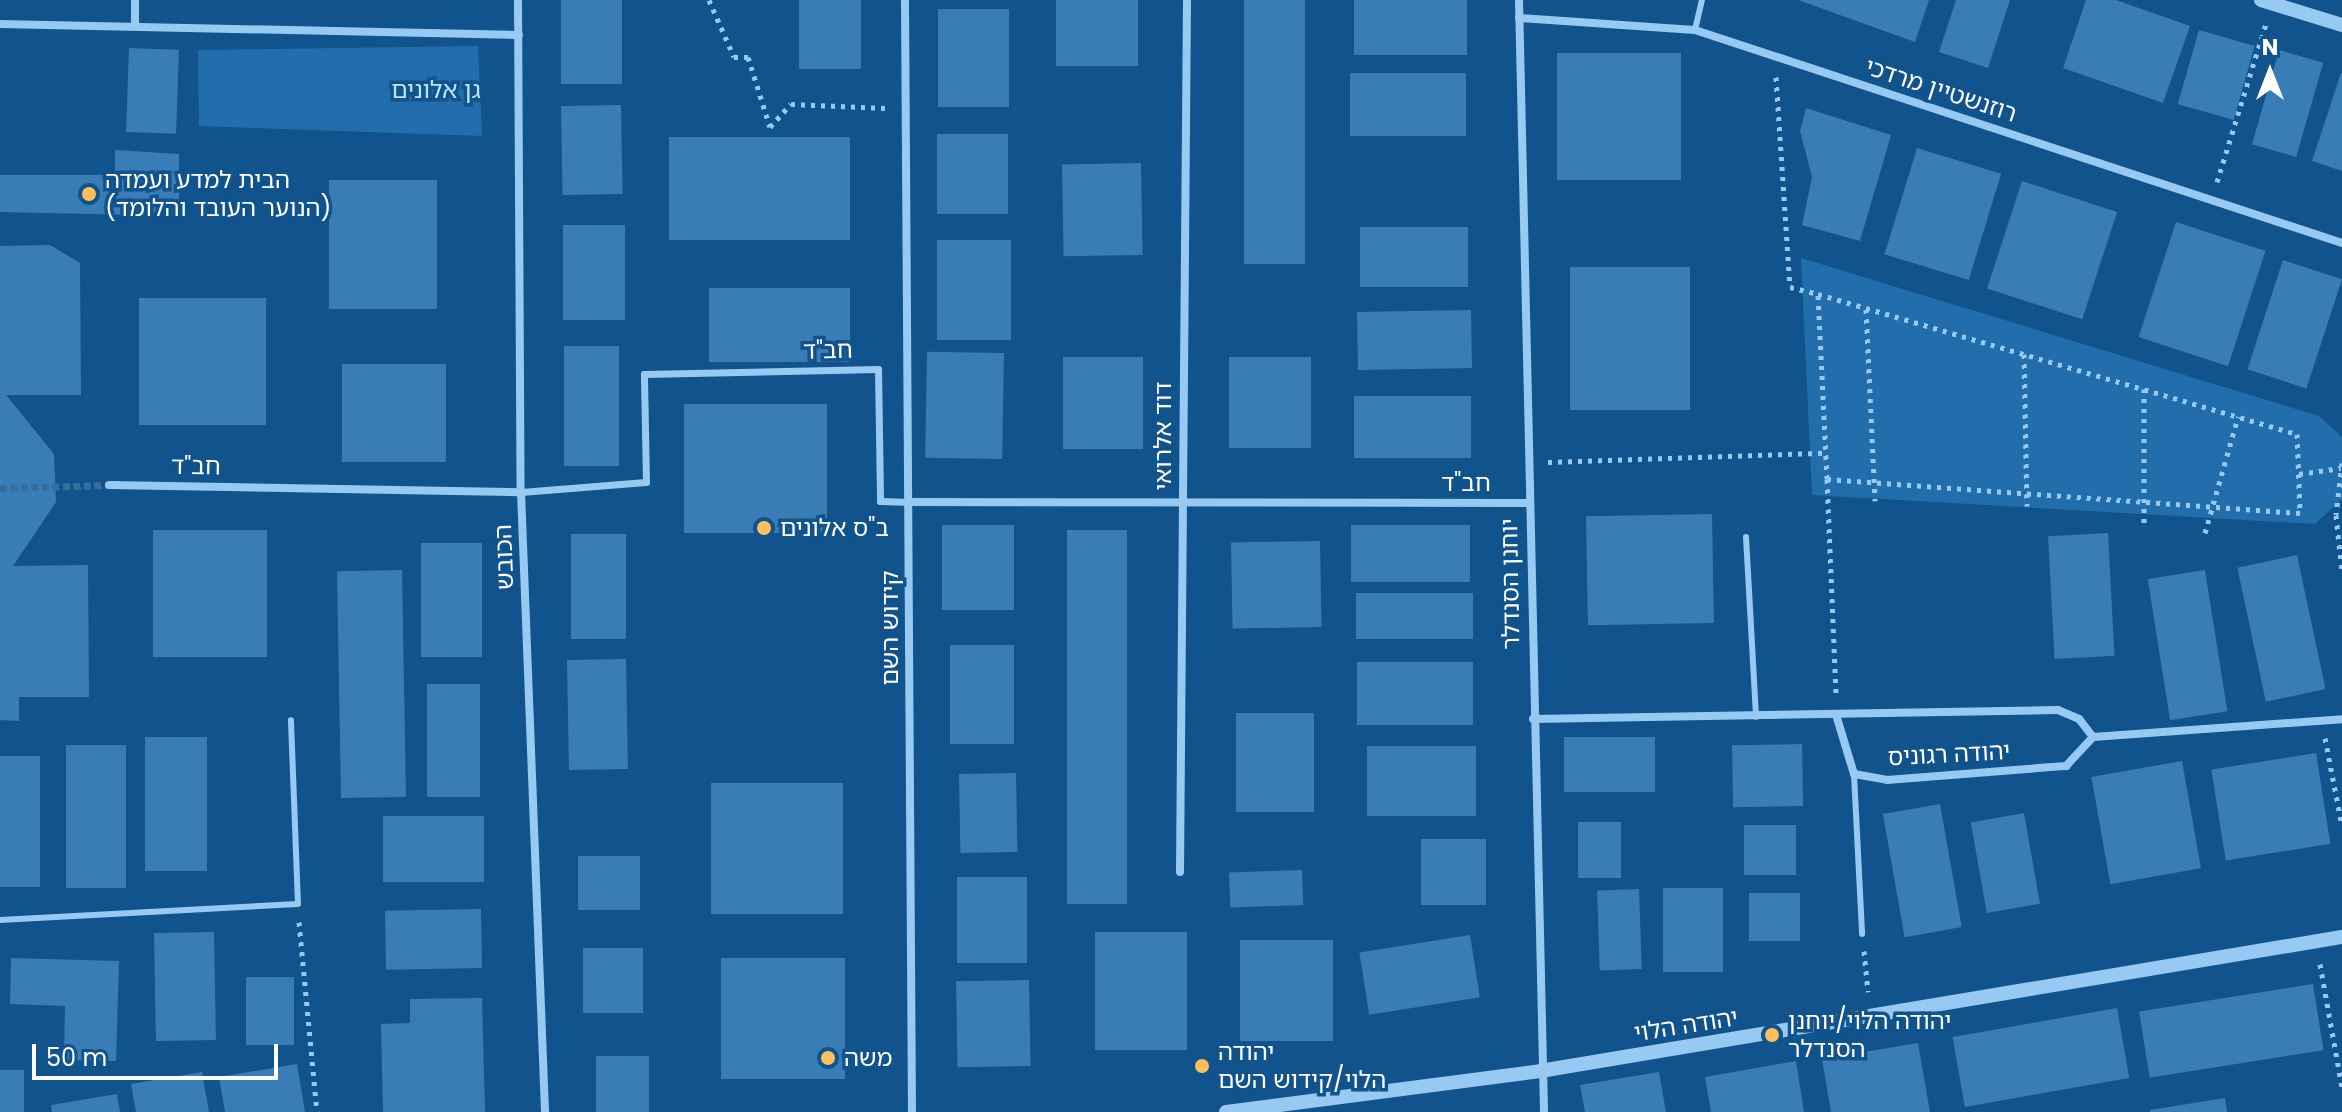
<!DOCTYPE html>
<html>
<head>
<meta charset="utf-8">
<style>
  body { margin:0 }
  #map { position:relative; width:2342px; height:1112px; overflow:hidden; background:#11538c; font-family:Poppins,"Noto Sans Hebrew",sans-serif }
  div>[style] { position:absolute }
  [style*='--x'] { left:calc(var(--x)*1px); top:calc(var(--y)*1px); width:calc(var(--w)*1px); rotate:calc(var(--a)*1deg) }
  .green>* { inset:0; background:#226dab }
  .building>* { inset:0; background:#397db6; transform-origin:0 0 }
  .pedestrian-tunnel>* { height:7px; margin-top:-3.5px; transform-origin:0; background:repeating-linear-gradient(90deg,#356d9d 0 7px,transparent 0 10.5px) }
  .path>* { height:5px; margin-top:-2.5px; transform-origin:0; background:repeating-linear-gradient(90deg,#98c9f2 0 4px,transparent 0 10px) }
  .service>* { height:6px; margin:-3px; padding:0 3px; transform-origin:3px; border-radius:3px; background:#98c9f2 }
  .pedestrian>* { height:7px; margin:-3.5px; padding:0 3.5px; transform-origin:3.5px; border-radius:3.5px; background:#98c9f2 }
  .minor>* { height:8px; margin:-4px; padding:0 4px; transform-origin:4px; border-radius:4px; background:#98c9f2 }
  .tertiary>* { height:14px; margin:-7px; padding:0 7px; transform-origin:7px; border-radius:7px; background:#98c9f2 }
  .dots>* { width:22px; height:22px; translate:-50% -50%; box-sizing:border-box; border:4px solid #11538c; border-radius:50% }
  span { translate:-50% -50%; white-space:nowrap; text-align:center; line-height:1.15; -webkit-text-stroke:7px #11538c; paint-order:stroke }
  .park-label { font-size:24px; color:#bfe1fd }
  .street-label { font-size:24px; color:#fff }
  .poi-label { font-size:24px; color:#fff }
  .left { translate:0 -50%; text-align:left }
  .north { position:absolute; left:2230px; top:32px; width:80px; height:80px; -webkit-text-stroke:6px #11538c; paint-order:stroke; rotate:0deg; font-size:22px; font-weight:700; line-height:32px; text-align:center; color:#fff }
  .north::after { content:''; display:block; margin:auto; width:28px; height:36px; background:#fff; clip-path:polygon(50% 0,100% 100%,50% 72%,0 100%) }
  .scale { position:absolute; left:32px; top:1044px; width:246px; height:36px; box-sizing:border-box; border:4px solid #fff; border-top:0; padding-left:10px; font-size:24px; line-height:28px; white-space:nowrap; color:#fff; -webkit-text-stroke:6px #11538c; paint-order:stroke }
</style>
</head>
<body>
<div id="map">
  <div class="green">
    <i style="clip-path:polygon(478px 46px,482px 136px,199px 126px,198px 50px)"></i>
    <i style="clip-path:polygon(1801px 258px,2319px 416px,2342px 437px,2342px 499px,2315px 524px,1812px 495px)"></i>
  </div>
  <div class="building">
    <i style="left:561px;top:0;width:61px;height:84px"></i>
    <i style="left:799px;top:0;width:62px;height:69px"></i>
    <i style="left:1056px;top:0;width:82px;height:66px"></i>
    <i style="left:1244px;top:0;width:61px;height:264px"></i>
    <i style="left:1354px;top:0;width:113px;height:55px"></i>
    <i style="clip-path:polygon(1798px 0,1929px 0,1915px 42px)"></i>
    <i style="clip-path:polygon(1956px 0,2010px 0,1988px 68px,1939px 52px)"></i>
    <i style="clip-path:polygon(2086px 0,2116px 0,2190px 26px,2163px 103px,2063px 68px)"></i>
    <i style="left:938px;top:9px;width:71px;height:98px"></i>
    <i style="left:2199px;top:30px;width:58px;height:77px;rotate:16deg"></i>
    <i style="left:129px;top:48px;width:50px;height:84px;rotate:2deg"></i>
    <i style="left:2279px;top:50px;width:46px;height:98px;rotate:16deg"></i>
    <i style="left:1557px;top:53px;width:124px;height:127px"></i>
    <i style="left:1466px;top:73px;width:63px;height:116px;rotate:90deg"></i>
    <i style="clip-path:polygon(2341px 73px,2342px 73px,2342px 171px,2312px 161px)"></i>
    <i style="left:621px;top:105px;width:89px;height:60px;rotate:89deg"></i>
    <i style="clip-path:polygon(1806px 108px,1891px 135px,1860px 241px,1802px 225px,1812px 177px,1800px 131px)"></i>
    <i style="left:937px;top:134px;width:71px;height:80px"></i>
    <i style="left:850px;top:137px;width:103px;height:181px;rotate:90deg"></i>
    <i style="left:1917px;top:148px;width:88px;height:111px;rotate:17deg"></i>
    <i style="clip-path:polygon(115px 150px,179px 154px,179px 216px,0 212px,0 175px,115px 175px)"></i>
    <i style="left:1141px;top:163px;width:92px;height:79px;rotate:89deg"></i>
    <i style="left:329px;top:180px;width:108px;height:129px"></i>
    <i style="left:2022px;top:181px;width:100px;height:113px;rotate:18deg"></i>
    <i style="left:2176px;top:222px;width:94px;height:121px;rotate:18deg"></i>
    <i style="left:563px;top:225px;width:62px;height:95px"></i>
    <i style="left:1468px;top:227px;width:60px;height:108px;rotate:90deg"></i>
    <i style="left:1011px;top:240px;width:100px;height:74px;rotate:90deg"></i>
    <i style="clip-path:polygon(50px 245px,80px 263px,81px 395px,6px 395px,54px 454px,56px 502px,13px 566px,88px 565px,89px 697px,19px 697px,19px 721px,0 720px,0 246px)"></i>
    <i style="left:2283px;top:260px;width:62px;height:115px;rotate:18deg"></i>
    <i style="left:1690px;top:267px;width:143px;height:120px;rotate:90deg"></i>
    <i style="left:709px;top:288px;width:141px;height:74px"></i>
    <i style="left:139px;top:298px;width:127px;height:127px"></i>
    <i style="left:1471px;top:310px;width:58px;height:114px;rotate:89deg"></i>
    <i style="left:564px;top:346px;width:55px;height:120px"></i>
    <i style="left:1004px;top:353px;width:106px;height:77px;rotate:91deg"></i>
    <i style="left:1063px;top:357px;width:80px;height:92px"></i>
    <i style="left:1229px;top:357px;width:82px;height:91px"></i>
    <i style="left:342px;top:364px;width:104px;height:98px"></i>
    <i style="left:1471px;top:396px;width:62px;height:117px;rotate:90deg"></i>
    <i style="left:827px;top:404px;width:129px;height:143px;rotate:90deg"></i>
    <i style="left:1712px;top:514px;width:109px;height:126px;rotate:89deg"></i>
    <i style="left:1014px;top:525px;width:85px;height:72px;rotate:90deg"></i>
    <i style="left:1470px;top:525px;width:57px;height:119px;rotate:90deg"></i>
    <i style="left:267px;top:530px;width:127px;height:114px;rotate:90deg"></i>
    <i style="left:1067px;top:530px;width:60px;height:374px"></i>
    <i style="left:2108px;top:533px;width:123px;height:60px;rotate:87deg"></i>
    <i style="left:571px;top:534px;width:55px;height:105px"></i>
    <i style="left:1320px;top:541px;width:86px;height:89px;rotate:89deg"></i>
    <i style="left:421px;top:543px;width:61px;height:114px"></i>
    <i style="left:2297px;top:555px;width:137px;height:61px;rotate:78deg"></i>
    <i style="left:402px;top:570px;width:227px;height:65px;rotate:89deg"></i>
    <i style="left:2205px;top:570px;width:143px;height:58px;rotate:81deg"></i>
    <i style="left:1473px;top:593px;width:46px;height:117px;rotate:90deg"></i>
    <i style="left:950px;top:645px;width:64px;height:99px"></i>
    <i style="left:626px;top:659px;width:110px;height:59px;rotate:89deg"></i>
    <i style="left:1357px;top:662px;width:116px;height:63px"></i>
    <i style="left:427px;top:684px;width:53px;height:113px"></i>
    <i style="left:1236px;top:713px;width:78px;height:99px"></i>
    <i style="left:207px;top:737px;width:134px;height:62px;rotate:90deg"></i>
    <i style="left:1564px;top:737px;width:91px;height:55px"></i>
    <i style="left:1802px;top:744px;width:62px;height:70px;rotate:89deg"></i>
    <i style="left:126px;top:745px;width:143px;height:60px;rotate:90deg"></i>
    <i style="left:1367px;top:746px;width:109px;height:70px"></i>
    <i style="left:2316px;top:753px;width:92px;height:106px;rotate:81deg"></i>
    <i style="left:0;top:756px;width:40px;height:131px"></i>
    <i style="left:2182px;top:761px;width:109px;height:92px;rotate:80deg"></i>
    <i style="left:1016px;top:773px;width:79px;height:57px;rotate:89deg"></i>
    <i style="left:711px;top:783px;width:132px;height:131px"></i>
    <i style="left:1940px;top:804px;width:125px;height:58px;rotate:80deg"></i>
    <i style="left:2024px;top:813px;width:92px;height:54px;rotate:80deg"></i>
    <i style="left:383px;top:816px;width:101px;height:66px"></i>
    <i style="left:1578px;top:822px;width:43px;height:56px"></i>
    <i style="left:1744px;top:825px;width:52px;height:50px"></i>
    <i style="left:1421px;top:839px;width:65px;height:66px"></i>
    <i style="left:578px;top:856px;width:62px;height:54px"></i>
    <i style="left:1302px;top:870px;width:35px;height:73px;rotate:88deg"></i>
    <i style="left:957px;top:877px;width:70px;height:86px"></i>
    <i style="left:1663px;top:888px;width:60px;height:84px"></i>
    <i style="left:1639px;top:889px;width:80px;height:42px;rotate:88deg"></i>
    <i style="left:1749px;top:893px;width:51px;height:48px"></i>
    <i style="left:481px;top:909px;width:59px;height:96px;rotate:89deg"></i>
    <i style="left:214px;top:932px;width:108px;height:60px;rotate:89deg"></i>
    <i style="left:1095px;top:932px;width:92px;height:118px"></i>
    <i style="left:1470px;top:935px;width:63px;height:112px;rotate:81deg"></i>
    <i style="left:1240px;top:940px;width:93px;height:101px"></i>
    <i style="left:643px;top:948px;width:65px;height:60px;rotate:90deg"></i>
    <i style="clip-path:polygon(11px 958px,119px 961px,116px 1061px,64px 1060px,65px 1006px,10px 1004px)"></i>
    <i style="left:721px;top:958px;width:124px;height:121px"></i>
    <i style="left:246px;top:977px;width:48px;height:68px"></i>
    <i style="left:1029px;top:980px;width:86px;height:73px;rotate:89deg"></i>
    <i style="left:2313px;top:984px;width:67px;height:176px;rotate:81deg"></i>
    <i style="clip-path:polygon(482px 998px,485px 1112px,383px 1112px,381px 1024px,410px 1023px,410px 999px)"></i>
    <i style="left:2117px;top:1008px;width:71px;height:167px;rotate:80deg"></i>
    <i style="clip-path:polygon(1918px 1043px,1930px 1112px,1831px 1112px,1822px 1059px)"></i>
    <i style="left:596px;top:1056px;width:53px;height:56px"></i>
    <i style="clip-path:polygon(1796px 1061px,1804px 1112px,1711px 1112px,1705px 1077px)"></i>
    <i style="clip-path:polygon(297px 1064px,305px 1112px,225px 1112px,219px 1077px)"></i>
    <i style="left:0;top:1070px;width:24px;height:42px"></i>
    <i style="clip-path:polygon(202px 1072px,209px 1112px,136px 1112px,131px 1084px)"></i>
    <i style="clip-path:polygon(1659px 1072px,1666px 1112px,1585px 1112px,1580px 1085px)"></i>
    <i style="clip-path:polygon(117px 1094px,120px 1112px,52px 1112px,51px 1105px)"></i>
    <i style="clip-path:polygon(2225px 1098px,2227px 1112px,2150px 1112px,2150px 1110px)"></i>
  </div>
  <div class="pedestrian-tunnel">
    <i style="--x:0;--y:488;--w:109;--a:-1.6"></i>
  </div>
  <div class="path">
    <i style="--x:709;--y:0;--w:62;--a:66.3"></i>
    <i style="--x:734;--y:57;--w:14;--a:0"></i>
    <i style="--x:748;--y:57;--w:73;--a:72.6"></i>
    <i style="--x:770;--y:127;--w:31;--a:-48"></i>
    <i style="--x:791;--y:104;--w:94;--a:2.4"></i>
    <i style="--x:1776;--y:77;--w:210;--a:86.2"></i>
    <i style="--x:1790;--y:287;--w:29;--a:14"></i>
    <i style="--x:1818;--y:294;--w:499;--a:16.3"></i>
    <i style="--x:2297;--y:434;--w:79;--a:87.8"></i>
    <i style="--x:2300;--y:513;--w:474;--a:-175.9"></i>
    <i style="--x:1827;--y:479;--w:185;--a:-92.8"></i>
    <i style="--x:2217;--y:182;--w:165;--a:-72.8"></i>
    <i style="--x:1866;--y:309;--w:192;--a:87.3"></i>
    <i style="--x:2024;--y:354;--w:152;--a:88.9"></i>
    <i style="--x:2144;--y:389;--w:136;--a:90"></i>
    <i style="--x:1548;--y:462;--w:277;--a:-1.9"></i>
    <i style="--x:2342;--y:463;--w:52;--a:96.6"></i>
    <i style="--x:2336;--y:515;--w:57;--a:84"></i>
    <i style="--x:2299;--y:474;--w:42;--a:-8.1"></i>
    <i style="--x:1827;--y:479;--w:218;--a:87.6"></i>
    <i style="--x:2205;--y:533;--w:121;--a:-74.1"></i>
    <i style="--x:2325;--y:738;--w:90;--a:79.1"></i>
    <i style="--x:299;--y:922;--w:191;--a:84.6"></i>
    <i style="--x:1864;--y:951;--w:41;--a:84.4"></i>
    <i style="--x:2320;--y:964;--w:126;--a:79.9"></i>
  </div>
  <div class="service">
    <i style="--x:1695;--y:30;--w:31;--a:-77"></i>
    <i style="--x:1746;--y:537;--w:180;--a:86.8"></i>
    <i style="--x:1854;--y:774;--w:160;--a:87.1"></i>
    <i style="--x:0;--y:920;--w:298;--a:-3.1"></i>
    <i style="--x:298;--y:904;--w:184;--a:-92.2"></i>
  </div>
  <div class="pedestrian">
    <i style="--x:521;--y:492;--w:125;--a:-4.6"></i>
    <i style="--x:646;--y:482;--w:108;--a:-91.1"></i>
    <i style="--x:644;--y:374;--w:234;--a:-1.2"></i>
    <i style="--x:878;--y:369;--w:132;--a:89.1"></i>
    <i style="--x:880;--y:501;--w:30;--a:2"></i>
  </div>
  <div class="minor">
    <i style="--x:135;--y:0;--w:26;--a:90"></i>
    <i style="--x:518;--y:0;--w:492;--a:89.7"></i>
    <i style="--x:521;--y:492;--w:620;--a:87.78"></i>
    <i style="--x:905;--y:0;--w:1112;--a:89.64"></i>
    <i style="--x:1519;--y:0;--w:1112;--a:88.71"></i>
    <i style="--x:1519;--y:18;--w:176;--a:3.9"></i>
    <i style="--x:1695;--y:30;--w:681;--a:18.22"></i>
    <i style="--x:0;--y:24;--w:519;--a:1.21"></i>
    <i style="--x:109;--y:485;--w:412;--a:1"></i>
    <i style="--x:910;--y:502;--w:618;--a:0.09"></i>
    <i style="--x:1837;--y:718;--w:59;--a:73.1"></i>
    <i style="--x:1854;--y:774;--w:34;--a:10"></i>
    <i style="--x:1887;--y:780;--w:180;--a:-4.5"></i>
    <i style="--x:2066;--y:766;--w:40;--a:-47"></i>
    <i style="--x:1533;--y:719;--w:525;--a:-0.98"></i>
    <i style="--x:2058;--y:710;--w:23;--a:23"></i>
    <i style="--x:2079;--y:719;--w:23;--a:52"></i>
    <i style="--x:2093;--y:737;--w:250;--a:-4.1"></i>
    <i style="--x:1180;--y:872;--w:872;--a:-89.54"></i>
  </div>
  <div class="tertiary">
    <i style="--x:2261;--y:0;--w:85;--a:17.2"></i>
    <i style="--x:1226;--y:1112;--w:317;--a:-7.4"></i>
    <i style="--x:1540;--y:1071;--w:813;--a:-9.49"></i>
  </div>
  <div class="dots">
    <i style="left:89px;top:194px;background:#ffbf59"></i>
    <i style="left:764px;top:528px;background:#ffbf59"></i>
    <i style="left:1772px;top:1035px;background:#ffbf59"></i>
    <i style="left:828px;top:1058px;background:#ffbf59"></i>
    <i style="left:1202px;top:1066px;background:#ffbf59"></i>
  </div>
  <div class="park-label">
    <span style="left:436px;top:90px">גן אלונים</span>
  </div>
  <div class="street-label">
    <span style="left:1941px;top:90px;rotate:18deg">רוזנשטיין מרדכי</span>
    <span style="left:828px;top:350px;rotate:-1deg">חב"ד</span>
    <span style="left:1163px;top:436px;rotate:-90deg">דוד אלרואי</span>
    <span style="left:196px;top:466px;rotate:1deg">חב"ד</span>
    <span style="left:1466px;top:483px">חב"ד</span>
    <span style="left:504px;top:557px;rotate:-92deg">הכובש</span>
    <span style="left:1510px;top:584px;rotate:-91deg">יוחנן הסנדלר</span>
    <span style="left:890px;top:628px;rotate:-90deg">קידוש השם</span>
    <span style="left:1949px;top:754px;rotate:-3deg">יהודה רגוניס</span>
    <span style="left:1686px;top:1025px;rotate:-9deg">יהודה הלוי</span>
  </div>
  <div class="poi-label">
    <span class="left" style="left:105px;top:194px">הבית למדע ועמדה<br>(הנוער העובד והלומד)</span>
    <span class="left" style="left:780px;top:528px">ב"ס אלונים</span>
    <span class="left" style="left:1788px;top:1035px">יהודה הלוי/יוחנן<br>הסנדלר</span>
    <span class="left" style="left:1218px;top:1066px">יהודה<br>הלוי/קידוש השם</span>
    <span class="left" style="left:844px;top:1058px">משה</span>
  </div>
  <div class="north">N</div>
  <div class="scale">50 m</div>
</div>
</body>
</html>
